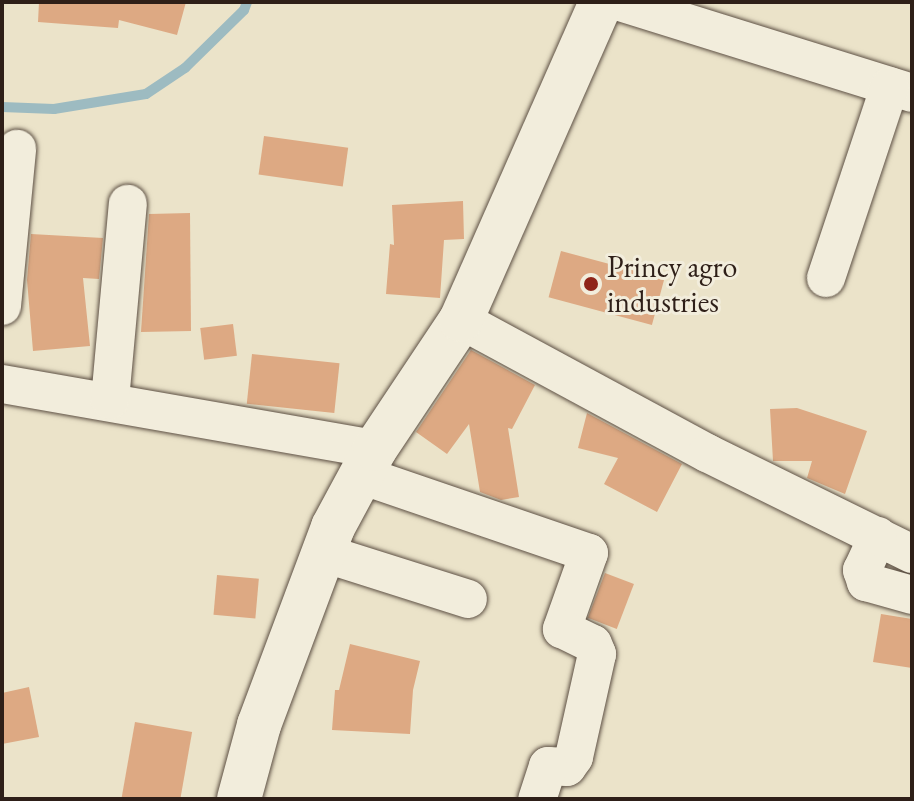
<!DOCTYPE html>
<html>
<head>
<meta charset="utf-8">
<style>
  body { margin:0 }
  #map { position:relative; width:914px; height:801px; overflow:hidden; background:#ebe3c9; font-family:"EB Garamond",serif }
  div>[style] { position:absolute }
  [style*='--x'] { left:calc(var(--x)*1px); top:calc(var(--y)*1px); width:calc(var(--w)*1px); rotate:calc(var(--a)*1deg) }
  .stream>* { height:10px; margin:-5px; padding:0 5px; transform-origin:5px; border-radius:5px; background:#9dbbc1 }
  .building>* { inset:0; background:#dda983; transform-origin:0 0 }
  .roads { filter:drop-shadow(0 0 2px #5d5044) drop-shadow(0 0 2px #5d5044) }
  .street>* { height:38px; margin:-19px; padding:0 19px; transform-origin:19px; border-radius:19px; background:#f2eddc }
  .secondary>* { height:44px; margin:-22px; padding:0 22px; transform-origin:22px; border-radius:22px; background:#f2eddc }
  .dots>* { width:22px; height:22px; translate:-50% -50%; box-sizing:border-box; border:4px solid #f2eddc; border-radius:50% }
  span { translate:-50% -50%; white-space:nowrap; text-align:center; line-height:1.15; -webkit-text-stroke:6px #f2eddc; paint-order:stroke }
  .poi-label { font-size:30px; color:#2e1f18 }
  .left { translate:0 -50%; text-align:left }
  .frame { position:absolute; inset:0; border:4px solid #2e1f18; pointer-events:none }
</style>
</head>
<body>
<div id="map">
  <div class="stream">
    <i style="--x:2;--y:107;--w:52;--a:2.2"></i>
    <i style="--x:54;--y:109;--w:93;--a:-9.3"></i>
    <i style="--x:146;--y:94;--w:47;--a:-33.7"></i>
    <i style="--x:185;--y:68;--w:83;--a:-44.5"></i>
    <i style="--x:244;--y:10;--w:9;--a:-69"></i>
  </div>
  <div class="building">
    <i style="clip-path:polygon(39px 2px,186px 2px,177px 35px,119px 20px,118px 28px,38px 22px)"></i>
    <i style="left:264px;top:136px;width:85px;height:39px;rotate:8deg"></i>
    <i style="clip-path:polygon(463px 201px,464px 239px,444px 240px,440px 298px,386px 294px,390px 244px,394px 245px,392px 205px)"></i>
    <i style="clip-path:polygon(190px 213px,191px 331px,141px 332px,149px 214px)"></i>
    <i style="clip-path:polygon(31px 234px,103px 238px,99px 279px,83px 278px,90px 346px,33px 351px,27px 280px)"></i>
    <i style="left:561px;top:251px;width:107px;height:48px;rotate:15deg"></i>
    <i style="left:233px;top:324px;width:32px;height:33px;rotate:83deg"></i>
    <i style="clip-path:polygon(471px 350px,535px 385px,512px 429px,508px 428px,519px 497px,501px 500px,480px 492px,469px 424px,447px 454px,416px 432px)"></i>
    <i style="left:252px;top:354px;width:88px;height:50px;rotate:6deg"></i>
    <i style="clip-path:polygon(797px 408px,867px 431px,845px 494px,807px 478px,812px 461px,773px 461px,770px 409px)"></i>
    <i style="clip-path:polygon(587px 413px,682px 464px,657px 512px,604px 484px,618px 458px,578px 448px)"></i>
    <i style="left:605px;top:573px;width:31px;height:48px;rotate:21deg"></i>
    <i style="left:217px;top:575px;width:42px;height:40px;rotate:5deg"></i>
    <i style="clip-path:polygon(881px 614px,912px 619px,912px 668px,873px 662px)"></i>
    <i style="clip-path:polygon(350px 644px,420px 661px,413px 690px,410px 734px,332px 730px,335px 690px,339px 690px)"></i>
    <i style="clip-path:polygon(29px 687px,39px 737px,2px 744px,2px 693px)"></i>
    <i style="left:135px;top:722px;width:58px;height:78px;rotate:10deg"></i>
  </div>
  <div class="roads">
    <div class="street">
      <i style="--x:620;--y:2;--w:306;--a:17.3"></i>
      <i style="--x:826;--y:278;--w:202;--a:-71.6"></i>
      <i style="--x:2;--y:306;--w:158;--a:-84.5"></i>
      <i style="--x:461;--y:320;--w:280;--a:28.4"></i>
      <i style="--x:707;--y:453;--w:229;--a:26.2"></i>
      <i style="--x:2;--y:384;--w:379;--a:9.9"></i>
      <i style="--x:110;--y:400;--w:197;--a:-84.8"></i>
      <i style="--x:361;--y:475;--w:241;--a:18.9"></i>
      <i style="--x:589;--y:553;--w:81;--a:109.6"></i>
      <i style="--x:562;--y:629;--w:34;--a:26"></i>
      <i style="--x:593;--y:644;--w:11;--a:68"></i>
      <i style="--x:597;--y:654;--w:106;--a:102.6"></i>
      <i style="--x:574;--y:757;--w:12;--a:125"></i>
      <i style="--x:567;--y:767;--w:19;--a:-177"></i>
      <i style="--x:548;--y:766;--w:35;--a:108"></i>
      <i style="--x:878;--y:536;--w:38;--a:115"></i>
      <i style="--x:862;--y:570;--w:13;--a:72"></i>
      <i style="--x:866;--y:582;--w:48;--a:15.8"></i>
      <i style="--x:323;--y:553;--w:152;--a:17.6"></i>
    </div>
    <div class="secondary">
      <i style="--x:239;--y:799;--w:77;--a:-74.9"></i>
      <i style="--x:259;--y:725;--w:211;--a:-69.5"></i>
      <i style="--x:333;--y:527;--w:89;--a:-61.7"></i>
      <i style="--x:375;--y:449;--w:155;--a:-56.3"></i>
      <i style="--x:461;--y:320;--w:347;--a:-66.2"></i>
    </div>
  </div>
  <div class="dots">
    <i style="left:591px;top:284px;background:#8f2418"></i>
  </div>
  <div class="poi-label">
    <span class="left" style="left:607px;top:284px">Princy agro<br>industries</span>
  </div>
  <div class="frame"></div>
</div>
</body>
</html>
